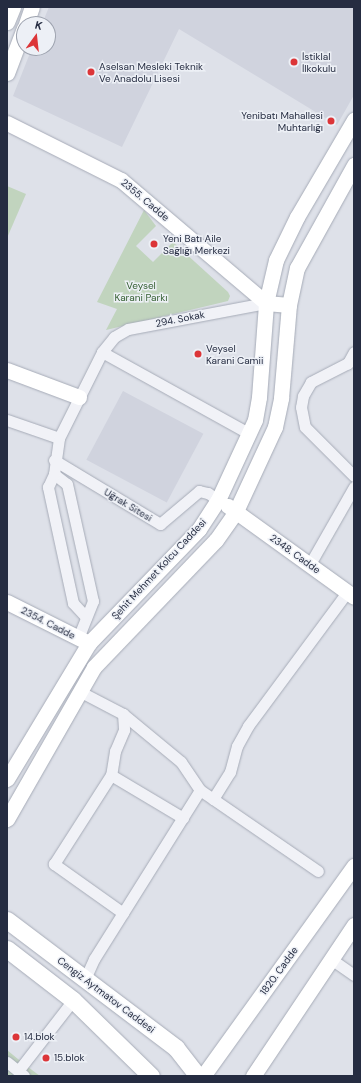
<!DOCTYPE html>
<html>
<head>
<meta charset="utf-8">
<style>
  body { margin:0 }
  #map { position:relative; width:361px; height:1083px; overflow:hidden; background:#dee1e9; font-family:"DM Sans",sans-serif }
  div>[style] { position:absolute }
  [style*='--x'] { left:calc(var(--x)*1px); top:calc(var(--y)*1px); width:calc(var(--w)*1px); rotate:calc(var(--a)*1deg) }
  .built>* { inset:0; background:#d0d3de; transform-origin:0 0 }
  .green>* { inset:0; background:#c1d4be }
  .roads { filter:drop-shadow(0 0 1px #a6abb7) drop-shadow(0 0 1px #a6abb7) }
  .street>* { height:11px; margin:-5.5px; padding:0 5.5px; transform-origin:5.5px; border-radius:5.5px; background:#f1f2f7 }
  .secondary>* { height:15px; margin:-7.5px; padding:0 7.5px; transform-origin:7.5px; border-radius:7.5px; background:#fff }
  .primary>* { height:17px; margin:-8.5px; padding:0 8.5px; transform-origin:8.5px; border-radius:8.5px; background:#fff }
  .dots>* { width:11px; height:11px; translate:-50% -50%; box-sizing:border-box; border:2px solid #edf0f6; border-radius:50% }
  span { translate:-50% -50%; white-space:nowrap; text-align:center; line-height:1.15; -webkit-text-stroke:3px #edf0f6; paint-order:stroke }
  .poi-label { font-size:10px; color:#252c41 }
  .left { translate:0 -50%; text-align:left }
  .right { translate:-100% -50%; text-align:right }
  .street-label { font-size:10px; color:#252c41 }
  .park-label { font-size:10px; color:#345f31 }
  .frame { position:absolute; inset:0; border:8px solid #252c41; pointer-events:none }
  .north { position:absolute; left:16px; top:16px; width:40px; height:40px; box-sizing:border-box; background:#edf0f6; border:1px solid #9da2ae; border-radius:50%; rotate:15deg; font-size:11px; font-weight:700; line-height:16px; text-align:center; color:#252c41 }
  .north::after { content:''; display:block; margin:auto; width:14px; height:18px; background:#dc3538; clip-path:polygon(50% 0,100% 100%,50% 72%,0 100%) }
</style>
</head>
<body>
<div id="map">
  <div class="built">
    <i style="clip-path:polygon(49px 7px,354px 7px,354px 95px,337px 125px,179px 29px,122px 147px,13px 96px,32px 48px,48px 48px,48px 24px,42px 24px)"></i>
    <i style="left:123px;top:391px;width:91px;height:78px;rotate:28deg"></i>
  </div>
  <div class="green">
    <i style="clip-path:polygon(7px 186px,26px 194px,7px 238px)"></i>
    <i style="clip-path:polygon(144px 210px,156px 226px,136px 246px,153px 262px,173px 242px,228px 292px,230px 296px,228px 301px,106px 330px,117px 309px,97px 302px)"></i>
    <i style="clip-path:polygon(7px 1050px,24px 1064px,40px 1076px,7px 1076px)"></i>
  </div>
  <div class="roads">
    <div class="street">
      <i style="--x:102;--y:352;--w:19;--a:-51"></i>
      <i style="--x:114;--y:337;--w:16;--a:-30"></i>
      <i style="--x:128;--y:329;--w:140;--a:-10.7"></i>
      <i style="--x:354;--y:352;--w:13;--a:119"></i>
      <i style="--x:348;--y:363;--w:42;--a:152.8"></i>
      <i style="--x:311;--y:382;--w:16;--a:120"></i>
      <i style="--x:303;--y:396;--w:11;--a:100"></i>
      <i style="--x:301;--y:407;--w:20;--a:79"></i>
      <i style="--x:305;--y:427;--w:69;--a:45"></i>
      <i style="--x:7;--y:420;--w:55;--a:19.1"></i>
      <i style="--x:54;--y:460;--w:124;--a:31.1"></i>
      <i style="--x:160;--y:524;--w:51;--a:-40.2"></i>
      <i style="--x:199;--y:491;--w:9;--a:13"></i>
      <i style="--x:208;--y:493;--w:12;--a:35"></i>
      <i style="--x:54;--y:474;--w:16;--a:38"></i>
      <i style="--x:67;--y:484;--w:120;--a:77.5"></i>
      <i style="--x:93;--y:601;--w:40;--a:112"></i>
      <i style="--x:310;--y:564;--w:89;--a:-60.3"></i>
      <i style="--x:86;--y:617;--w:19;--a:-133"></i>
      <i style="--x:73;--y:603;--w:119;--a:-102.2"></i>
      <i style="--x:48;--y:487;--w:14;--a:-65"></i>
      <i style="--x:54;--y:474;--w:36;--a:-82"></i>
      <i style="--x:59;--y:438;--w:96;--a:-63.4"></i>
      <i style="--x:102;--y:352;--w:169;--a:29"></i>
      <i style="--x:79;--y:691;--w:50;--a:27.6"></i>
      <i style="--x:123;--y:714;--w:16;--a:86"></i>
      <i style="--x:124;--y:730;--w:23;--a:113"></i>
      <i style="--x:115;--y:751;--w:24;--a:99"></i>
      <i style="--x:123;--y:714;--w:75;--a:39.6"></i>
      <i style="--x:181;--y:762;--w:34;--a:56"></i>
      <i style="--x:213;--y:799;--w:32;--a:-58"></i>
      <i style="--x:230;--y:772;--w:27;--a:-75"></i>
      <i style="--x:237;--y:746;--w:23;--a:-61"></i>
      <i style="--x:248;--y:726;--w:167;--a:-53.5"></i>
      <i style="--x:123;--y:913;--w:85;--a:-144.6"></i>
      <i style="--x:54;--y:864;--w:106;--a:-57.4"></i>
      <i style="--x:111;--y:775;--w:84;--a:30.8"></i>
      <i style="--x:331;--y:959;--w:28;--a:35"></i>
      <i style="--x:85;--y:979;--w:22;--a:-66"></i>
      <i style="--x:94;--y:959;--w:199;--a:-57.9"></i>
      <i style="--x:200;--y:790;--w:143;--a:34.5"></i>
      <i style="--x:7;--y:1062;--w:22;--a:39"></i>
      <i style="--x:18;--y:1071;--w:90;--a:-52.2"></i>
    </div>
    <div class="secondary">
      <i style="--x:7;--y:22;--w:16;--a:-68"></i>
      <i style="--x:26;--y:24;--w:18;--a:-71"></i>
      <i style="--x:7;--y:73;--w:48;--a:-69.3"></i>
      <i style="--x:7;--y:123;--w:127;--a:26.6"></i>
      <i style="--x:121;--y:180;--w:190;--a:40.3"></i>
      <i style="--x:266;--y:303;--w:23;--a:5"></i>
      <i style="--x:7;--y:370;--w:77;--a:20.6"></i>
      <i style="--x:228;--y:506;--w:155;--a:35.8"></i>
      <i style="--x:7;--y:602;--w:92;--a:26.6"></i>
      <i style="--x:7;--y:779;--w:159;--a:-58.9"></i>
      <i style="--x:89;--y:643;--w:158;--a:-46"></i>
      <i style="--x:199;--y:529;--w:35;--a:-57"></i>
      <i style="--x:218;--y:500;--w:88;--a:-65.2"></i>
      <i style="--x:255;--y:420;--w:23;--a:-80"></i>
      <i style="--x:259;--y:397;--w:94;--a:-85.7"></i>
      <i style="--x:266;--y:303;--w:44;--a:-76.9"></i>
      <i style="--x:276;--y:260;--w:48;--a:-64"></i>
      <i style="--x:297;--y:217;--w:113;--a:-59.6"></i>
      <i style="--x:7;--y:819;--w:175;--a:-60.2"></i>
      <i style="--x:94;--y:667;--w:176;--a:-46.2"></i>
      <i style="--x:216;--y:540;--w:35;--a:-55"></i>
      <i style="--x:236;--y:511;--w:93;--a:-65.1"></i>
      <i style="--x:275;--y:427;--w:30;--a:-78"></i>
      <i style="--x:281;--y:398;--w:93;--a:-85.1"></i>
      <i style="--x:289;--y:305;--w:38;--a:-78"></i>
      <i style="--x:297;--y:268;--w:118;--a:-61"></i>
      <i style="--x:203;--y:1076;--w:259;--a:-54.3"></i>
      <i style="--x:253;--y:1076;--w:182;--a:-56.2"></i>
    </div>
    <div class="primary">
      <i style="--x:7;--y:920;--w:212;--a:37.1"></i>
      <i style="--x:176;--y:1048;--w:36;--a:52"></i>
      <i style="--x:7;--y:949;--w:83;--a:37.7"></i>
      <i style="--x:73;--y:1000;--w:109;--a:44.3"></i>
    </div>
  </div>
  <div class="dots">
    <i style="left:294px;top:62px;background:#dc3538"></i>
    <i style="left:91px;top:72px;background:#dc3538"></i>
    <i style="left:331px;top:121px;background:#dc3538"></i>
    <i style="left:154px;top:244px;background:#dc3538"></i>
    <i style="left:198px;top:354px;background:#dc3538"></i>
    <i style="left:16px;top:1037px;background:#dc3538"></i>
    <i style="left:46px;top:1058px;background:#dc3538"></i>
  </div>
  <div class="poi-label">
    <span class="left" style="left:302px;top:62px">İstiklal<br>İlkokulu</span>
    <span class="left" style="left:99px;top:72px">Aselsan Mesleki Teknik<br>Ve Anadolu Lisesi</span>
    <span class="right" style="left:323px;top:121px">Yenibatı Mahallesi<br>Muhtarlığı</span>
    <span class="left" style="left:163px;top:244px">Yeni Batı Aile<br>Sağlığı Merkezi</span>
    <span class="left" style="left:206px;top:354px">Veysel<br>Karani Camii</span>
    <span class="left" style="left:24px;top:1037px">14.blok</span>
    <span class="left" style="left:54px;top:1058px">15.blok</span>
  </div>
  <div class="street-label">
    <span style="left:145px;top:200px;rotate:40deg">2355. Cadde</span>
    <span style="left:180px;top:319px;rotate:-11deg">294. Sokak</span>
    <span style="left:128px;top:505px;rotate:31deg">Uğrak Sitesi</span>
    <span style="left:295px;top:554px;rotate:36deg">2348. Cadde</span>
    <span style="left:159px;top:569px;rotate:-47deg">Şehit Mehmet Kolcu Caddesi</span>
    <span style="left:48px;top:623px;rotate:27deg">2354. Cadde</span>
    <span style="left:279px;top:971px;rotate:-54deg">1820. Cadde</span>
    <span style="left:106px;top:995px;rotate:37deg">Cengiz Aytmatov Caddesi</span>
  </div>
  <div class="park-label">
    <span style="left:141px;top:291px">Veysel<br>Karani Parkı</span>
  </div>
  <div class="frame"></div>
  <div class="north">K</div>
</div>
</body>
</html>
